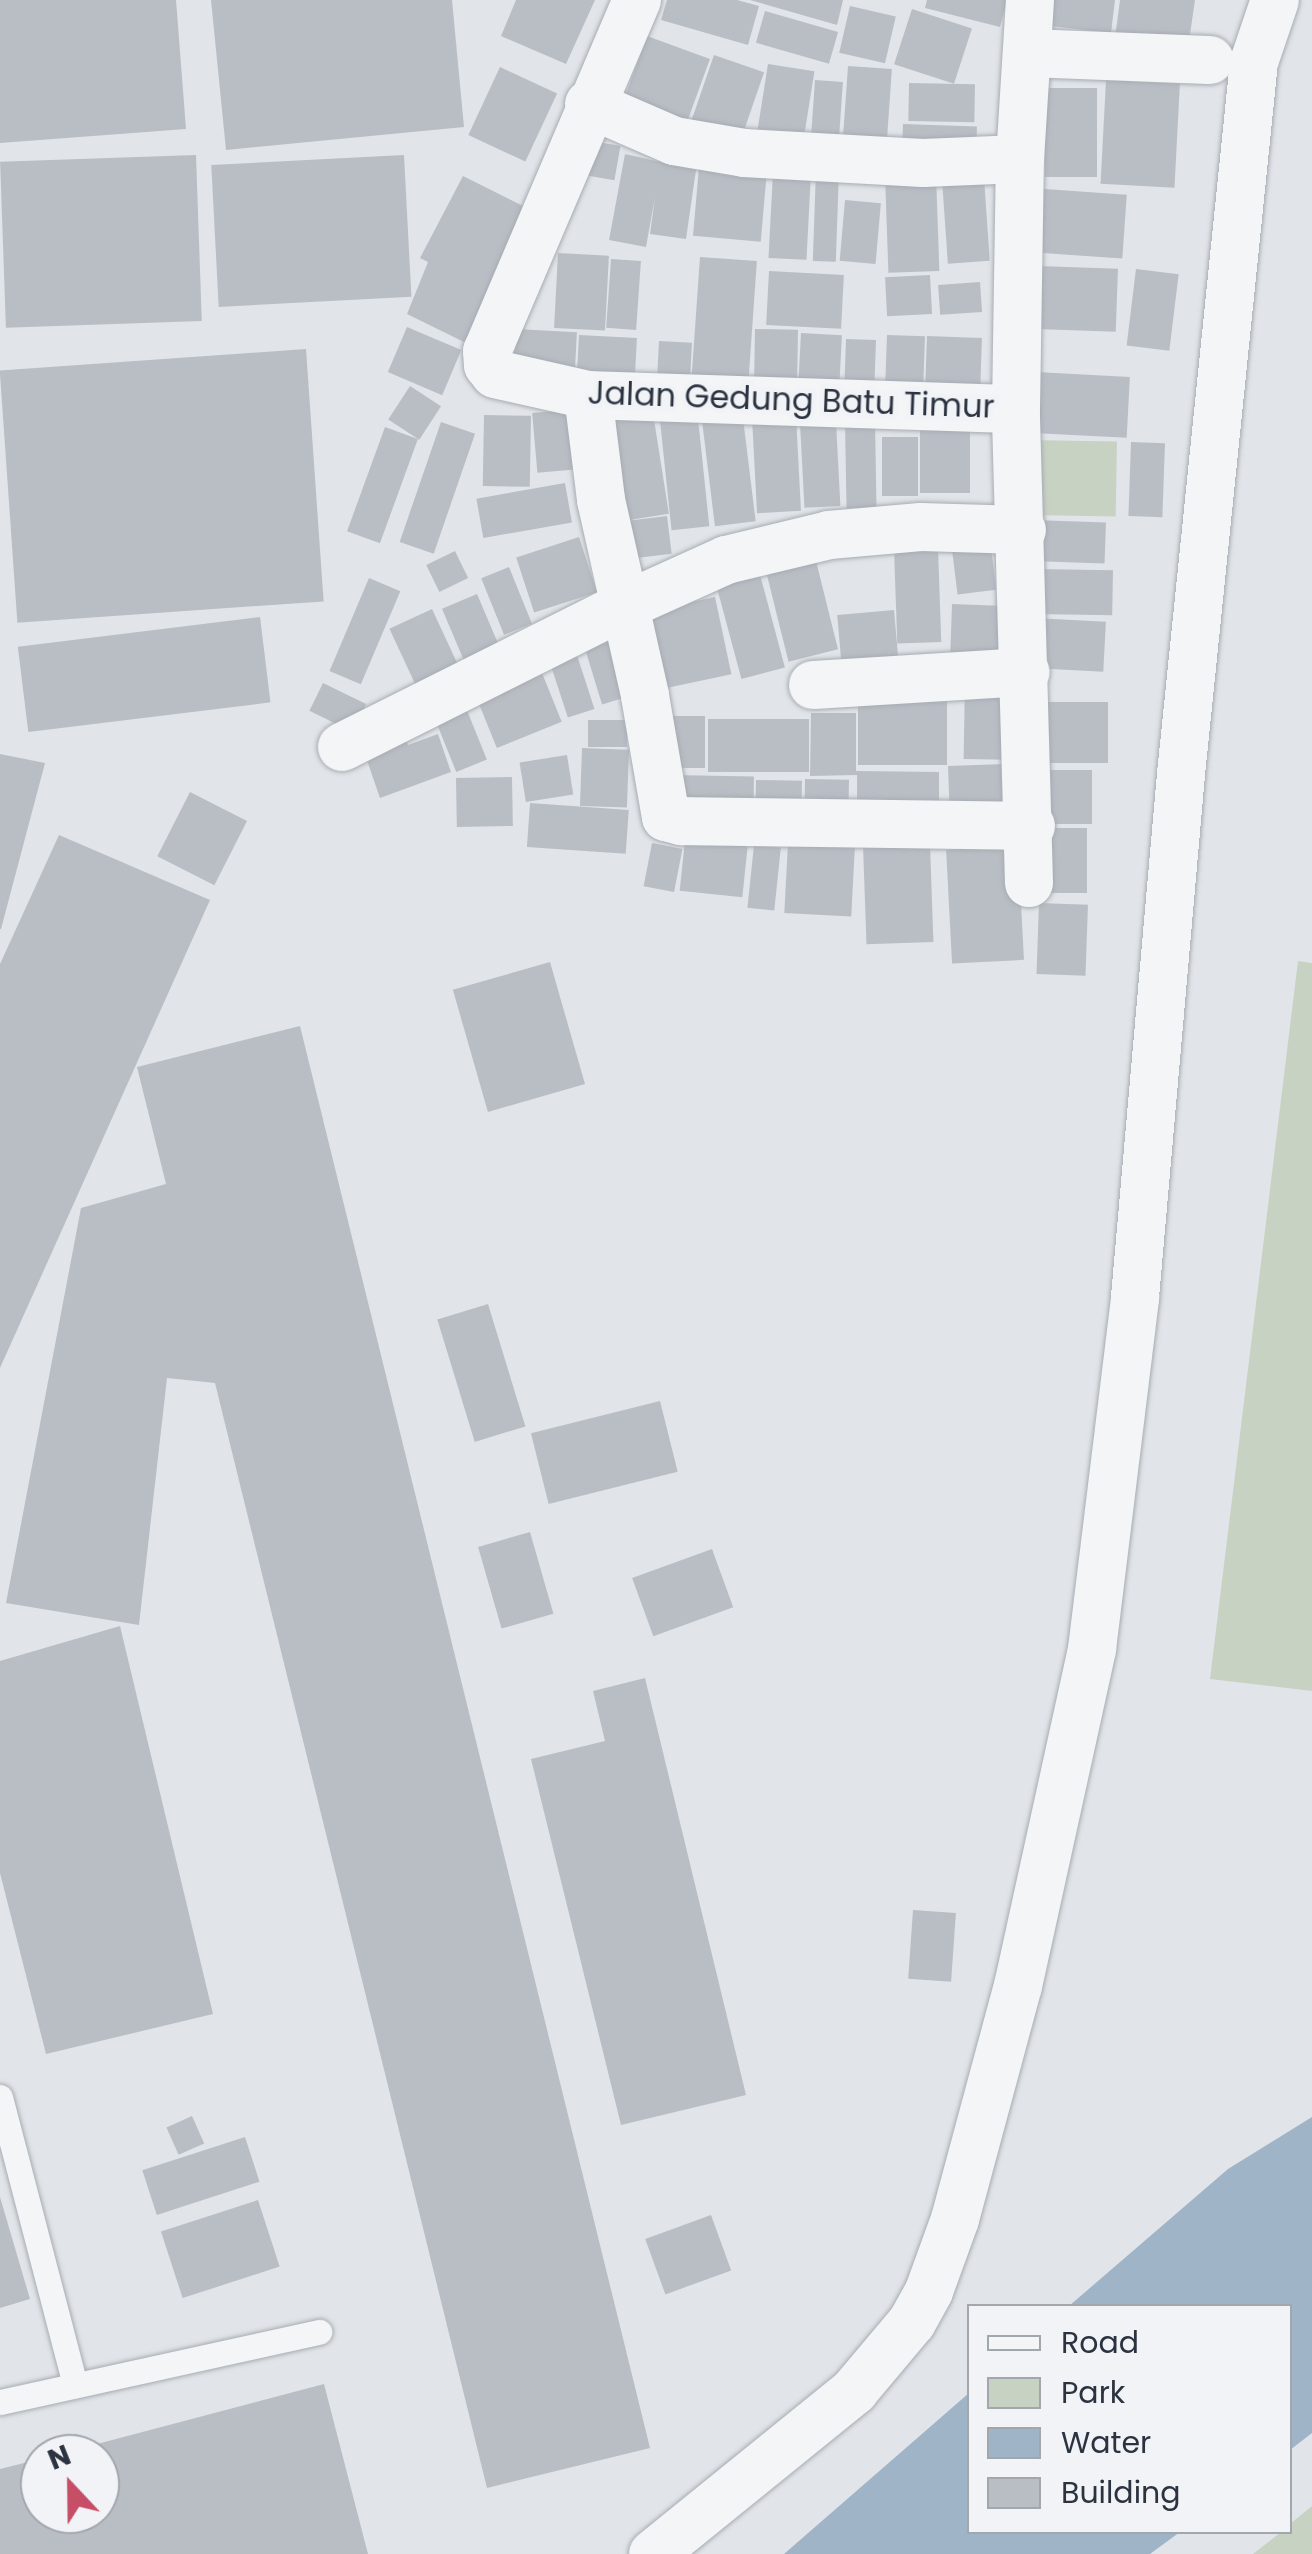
<!DOCTYPE html>
<html>
<head>
<meta charset="utf-8">
<style>
  body { margin:0 }
  #map { position:relative; width:1312px; height:2554px; overflow:hidden; background:#e1e5e9; font-family:Poppins,sans-serif }
  div>[style] { position:absolute }
  [style*='--x'] { left:calc(var(--x)*1px); top:calc(var(--y)*1px); width:calc(var(--w)*1px); rotate:calc(var(--a)*1deg) }
  .green>* { inset:0; background:#c8d2c3; transform-origin:0 0 }
  .water>* { inset:0; background:#9fb4c7 }
  .building>* { inset:0; background:#b9bec5; transform-origin:0 0 }
  .roads { filter:drop-shadow(0 0 2px #a7acb3) drop-shadow(0 0 2px #a7acb3) }
  .lane>* { height:25px; margin:-12.5px; padding:0 12.5px; transform-origin:12.5px; border-radius:12.5px; background:#f4f5f7 }
  .street>* { height:48px; margin:-24px; padding:0 24px; transform-origin:24px; border-radius:24px; background:#f4f5f7 }
  span { translate:-50% -50%; white-space:nowrap; text-align:center; line-height:1.15; -webkit-text-stroke:10px #f1f3f6; paint-order:stroke }
  .street-label { font-size:32px; color:#2b3340 }
  .legend { position:absolute; left:967px; top:2304px; width:325px; height:230px; box-sizing:border-box; background:#f1f3f6; border:2px solid #a2a6ad; margin:0; padding:12px 18px; list-style:none; font-size:30px; color:#2b3340 }
  .legend li { display:flex; align-items:center; gap:20px; height:50px }
  .legend b { width:50px; border:2px solid #a2a6ad }
  .north { position:absolute; left:20px; top:2434px; width:100px; height:100px; box-sizing:border-box; background:#f1f3f6; border:2px solid #a2a6ad; border-radius:50%; rotate:338deg; font-size:28px; font-weight:700; line-height:40px; text-align:center; color:#2b3340 }
  .north::after { content:''; display:block; margin:auto; width:35px; height:45px; background:#c64e67; clip-path:polygon(50% 0,100% 100%,50% 72%,0 100%) }
</style>
</head>
<body>
<div id="map">
  <div class="green">
    <i style="left:1027px;top:440px;width:90px;height:75px;rotate:1deg"></i>
    <i style="clip-path:polygon(1298px 961px,1312px 963px,1312px 1691px,1210px 1679px)"></i>
    <i style="clip-path:polygon(1312px 2506px,1312px 2554px,1253px 2554px,1281px 2532px,1290px 2532px,1290px 2524px)"></i>
  </div>
  <div class="water">
    <i style="clip-path:polygon(1312px 2117px,1312px 2433px,1290px 2450px,1290px 2306px,1069px 2306px,1228px 2169px)"></i>
    <i style="clip-path:polygon(969px 2393px,969px 2532px,1180px 2532px,1150px 2554px,784px 2554px)"></i>
  </div>
  <div class="building">
    <i style="clip-path:polygon(0 0,176px 0,186px 129px,0 143px)"></i>
    <i style="clip-path:polygon(211px 0,452px 0,464px 127px,226px 150px)"></i>
    <i style="clip-path:polygon(516px 0,595px 0,566px 64px,501px 36px)"></i>
    <i style="clip-path:polygon(667px 0,737px 0,759px 6px,748px 45px,661px 20px)"></i>
    <i style="clip-path:polygon(750px 0,843px 0,837px 25px)"></i>
    <i style="clip-path:polygon(927px 0,1007px 0,1000px 27px,925px 8px)"></i>
    <i style="clip-path:polygon(1046px 0,1115px 0,1111px 33px,1042px 25px)"></i>
    <i style="clip-path:polygon(1120px 0,1195px 0,1188px 48px,1115px 38px)"></i>
    <i style="left:850px;top:6px;width:47px;height:48px;rotate:13deg"></i>
    <i style="left:912px;top:9px;width:63px;height:58px;rotate:18deg"></i>
    <i style="left:765px;top:11px;width:76px;height:33px;rotate:16deg"></i>
    <i style="left:647px;top:36px;width:67px;height:75px;rotate:20deg"></i>
    <i style="left:714px;top:55px;width:53px;height:69px;rotate:19deg"></i>
    <i style="left:768px;top:64px;width:47px;height:67px;rotate:9deg"></i>
    <i style="left:848px;top:66px;width:44px;height:74px;rotate:4deg"></i>
    <i style="left:500px;top:67px;width:63px;height:75px;rotate:25deg"></i>
    <i style="left:815px;top:80px;width:28px;height:56px;rotate:4deg"></i>
    <i style="left:1106px;top:80px;width:74px;height:104px;rotate:3deg"></i>
    <i style="left:909px;top:83px;width:66px;height:38px;rotate:1deg"></i>
    <i style="left:1045px;top:88px;width:52px;height:89px"></i>
    <i style="left:903px;top:124px;width:74px;height:29px;rotate:2deg"></i>
    <i style="left:587px;top:140px;width:34px;height:35px;rotate:10deg"></i>
    <i style="clip-path:polygon(625px 154px,696px 170px,686px 239px,650px 234px,655px 197px,646px 247px,609px 240px)"></i>
    <i style="left:196px;top:155px;width:166px;height:196px;rotate:88deg"></i>
    <i style="left:404px;top:155px;width:142px;height:193px;rotate:87deg"></i>
    <i style="left:699px;top:167px;width:68px;height:69px;rotate:5deg"></i>
    <i style="left:816px;top:170px;width:23px;height:91px;rotate:2deg"></i>
    <i style="left:773px;top:172px;width:38px;height:86px;rotate:3deg"></i>
    <i style="left:936px;top:174px;width:97px;height:51px;rotate:88deg"></i>
    <i style="clip-path:polygon(463px 176px,533px 211px,466px 343px,407px 314px,428px 262px,420px 258px)"></i>
    <i style="left:984px;top:178px;width:83px;height:42px;rotate:86deg"></i>
    <i style="left:1030px;top:188px;width:97px;height:64px;rotate:4deg"></i>
    <i style="left:845px;top:200px;width:36px;height:61px;rotate:5deg"></i>
    <i style="left:558px;top:253px;width:51px;height:75px;rotate:3deg"></i>
    <i style="left:700px;top:257px;width:57px;height:130px;rotate:4deg"></i>
    <i style="left:611px;top:259px;width:30px;height:69px;rotate:4deg"></i>
    <i style="left:1038px;top:266px;width:80px;height:63px;rotate:2deg"></i>
    <i style="left:1136px;top:269px;width:43px;height:77px;rotate:7deg"></i>
    <i style="left:769px;top:271px;width:75px;height:54px;rotate:3deg"></i>
    <i style="left:930px;top:275px;width:39px;height:45px;rotate:87deg"></i>
    <i style="left:980px;top:282px;width:30px;height:42px;rotate:86deg"></i>
    <i style="left:407px;top:327px;width:59px;height:49px;rotate:23deg"></i>
    <i style="left:516px;top:329px;width:61px;height:41px;rotate:3deg"></i>
    <i style="left:755px;top:329px;width:43px;height:60px;rotate:1deg"></i>
    <i style="left:801px;top:333px;width:41px;height:54px;rotate:3deg"></i>
    <i style="left:579px;top:335px;width:58px;height:43px;rotate:3deg"></i>
    <i style="left:887px;top:335px;width:38px;height:49px;rotate:2deg"></i>
    <i style="left:927px;top:336px;width:55px;height:54px;rotate:2deg"></i>
    <i style="left:846px;top:339px;width:30px;height:54px;rotate:2deg"></i>
    <i style="left:659px;top:341px;width:33px;height:38px;rotate:3deg"></i>
    <i style="left:306px;top:349px;width:253px;height:307px;rotate:86deg"></i>
    <i style="left:1036px;top:372px;width:94px;height:61px;rotate:3deg"></i>
    <i style="left:410px;top:386px;width:37px;height:40px;rotate:33deg"></i>
    <i style="left:652px;top:407px;width:108px;height:51px;rotate:81deg"></i>
    <i style="left:578px;top:409px;width:60px;height:46px;rotate:85deg"></i>
    <i style="left:697px;top:409px;width:118px;height:38px;rotate:84deg"></i>
    <i style="left:742px;top:410px;width:112px;height:41px;rotate:83deg"></i>
    <i style="left:484px;top:415px;width:47px;height:71px;rotate:1deg"></i>
    <i style="left:796px;top:416px;width:95px;height:44px;rotate:87deg"></i>
    <i style="left:875px;top:421px;width:87px;height:30px;rotate:89deg"></i>
    <i style="left:441px;top:422px;width:36px;height:127px;rotate:19deg"></i>
    <i style="left:836px;top:422px;width:84px;height:36px;rotate:87deg"></i>
    <i style="left:385px;top:427px;width:35px;height:111px;rotate:20deg"></i>
    <i style="left:970px;top:429px;width:64px;height:50px;rotate:90deg"></i>
    <i style="left:882px;top:437px;width:36px;height:59px"></i>
    <i style="left:1131px;top:442px;width:34px;height:74px;rotate:2deg"></i>
    <i style="left:565px;top:483px;width:40px;height:90px;rotate:80deg"></i>
    <i style="left:667px;top:516px;width:38px;height:58px;rotate:83deg"></i>
    <i style="left:1033px;top:520px;width:73px;height:41px;rotate:2deg"></i>
    <i style="left:579px;top:537px;width:58px;height:66px;rotate:72deg"></i>
    <i style="left:991px;top:547px;width:43px;height:39px;rotate:83deg"></i>
    <i style="left:938px;top:548px;width:94px;height:44px;rotate:88deg"></i>
    <i style="left:455px;top:551px;width:30px;height:32px;rotate:64deg"></i>
    <i style="left:816px;top:561px;width:91px;height:51px;rotate:76deg"></i>
    <i style="left:509px;top:567px;width:61px;height:30px;rotate:68deg"></i>
    <i style="left:758px;top:567px;width:104px;height:45px;rotate:75deg"></i>
    <i style="left:1035px;top:569px;width:78px;height:45px;rotate:1deg"></i>
    <i style="left:369px;top:578px;width:34px;height:101px;rotate:23deg"></i>
    <i style="left:477px;top:594px;width:56px;height:38px;rotate:67deg"></i>
    <i style="left:715px;top:597px;width:79px;height:70px;rotate:78deg"></i>
    <i style="left:952px;top:604px;width:54px;height:55px;rotate:2deg"></i>
    <i style="left:432px;top:609px;width:62px;height:47px;rotate:65deg"></i>
    <i style="left:894px;top:610px;width:53px;height:57px;rotate:85deg"></i>
    <i style="left:260px;top:617px;width:86px;height:244px;rotate:83deg"></i>
    <i style="left:1034px;top:618px;width:72px;height:50px;rotate:3deg"></i>
    <i style="left:611px;top:638px;width:61px;height:28px;rotate:73deg"></i>
    <i style="left:575px;top:649px;width:63px;height:28px;rotate:72deg"></i>
    <i style="left:540px;top:668px;width:58px;height:70px;rotate:68deg"></i>
    <i style="left:965px;top:680px;width:43px;height:79px;rotate:1deg"></i>
    <i style="left:323px;top:683px;width:48px;height:31px;rotate:26deg"></i>
    <i style="left:858px;top:688px;width:89px;height:77px"></i>
    <i style="left:1034px;top:702px;width:74px;height:61px"></i>
    <i style="left:464px;top:703px;width:61px;height:33px;rotate:68deg"></i>
    <i style="clip-path:polygon(811px 713px,856px 713px,856px 771px,939px 772px,939px 812px,857px 811px,857px 775px,810px 776px)"></i>
    <i style="left:665px;top:716px;width:40px;height:52px"></i>
    <i style="left:809px;top:719px;width:53px;height:101px;rotate:90deg"></i>
    <i style="left:588px;top:720px;width:39px;height:27px"></i>
    <i style="clip-path:polygon(403px 732px,408px 745px,438px 734px,451px 772px,380px 798px,362px 746px)"></i>
    <i style="left:582px;top:748px;width:47px;height:58px;rotate:2deg"></i>
    <i style="clip-path:polygon(0 754px,45px 763px,1px 929px,0 929px)"></i>
    <i style="left:567px;top:755px;width:40px;height:48px;rotate:81deg"></i>
    <i style="left:1004px;top:764px;width:49px;height:56px;rotate:88deg"></i>
    <i style="left:1037px;top:770px;width:55px;height:54px"></i>
    <i style="left:673px;top:775px;width:81px;height:39px;rotate:1deg"></i>
    <i style="left:512px;top:777px;width:49px;height:56px;rotate:89deg"></i>
    <i style="left:805px;top:779px;width:44px;height:41px;rotate:1deg"></i>
    <i style="left:756px;top:780px;width:46px;height:37px;rotate:1deg"></i>
    <i style="left:190px;top:792px;width:64px;height:72px;rotate:27deg"></i>
    <i style="left:530px;top:803px;width:99px;height:44px;rotate:4deg"></i>
    <i style="left:1036px;top:828px;width:51px;height:65px"></i>
    <i style="clip-path:polygon(59px 835px,210px 900px,0 1368px,0 964px)"></i>
    <i style="left:685px;top:840px;width:63px;height:51px;rotate:6deg"></i>
    <i style="left:652px;top:843px;width:31px;height:44px;rotate:11deg"></i>
    <i style="left:788px;top:843px;width:67px;height:70px;rotate:3deg"></i>
    <i style="left:930px;top:844px;width:98px;height:67px;rotate:88deg"></i>
    <i style="left:754px;top:845px;width:27px;height:63px;rotate:6deg"></i>
    <i style="left:1018px;top:846px;width:114px;height:72px;rotate:87deg"></i>
    <i style="left:1039px;top:903px;width:49px;height:71px;rotate:2deg"></i>
    <i style="left:550px;top:962px;width:127px;height:101px;rotate:74deg"></i>
    <i style="clip-path:polygon(300px 1026px,650px 2448px,487px 2488px,215px 1383px,167px 1378px,139px 1625px,6px 1603px,81px 1208px,166px 1184px,137px 1067px)"></i>
    <i style="left:488px;top:1304px;width:128px;height:53px;rotate:73deg"></i>
    <i style="left:660px;top:1401px;width:73px;height:133px;rotate:76deg"></i>
    <i style="left:530px;top:1532px;width:85px;height:54px;rotate:74deg"></i>
    <i style="left:712px;top:1549px;width:62px;height:85px;rotate:70deg"></i>
    <i style="clip-path:polygon(120px 1626px,213px 2014px,46px 2054px,0 1873px,0 1661px)"></i>
    <i style="clip-path:polygon(645px 1678px,746px 2095px,621px 2125px,531px 1759px,605px 1741px,593px 1691px)"></i>
    <i style="left:913px;top:1910px;width:43px;height:69px;rotate:4deg"></i>
    <i style="left:192px;top:2116px;width:30px;height:28px;rotate:66deg"></i>
    <i style="left:245px;top:2137px;width:47px;height:108px;rotate:72deg"></i>
    <i style="clip-path:polygon(0 2197px,30px 2299px,0 2308px)"></i>
    <i style="left:258px;top:2200px;width:70px;height:102px;rotate:72deg"></i>
    <i style="left:711px;top:2215px;width:59px;height:70px;rotate:70deg"></i>
    <i style="clip-path:polygon(324px 2384px,368px 2554px,0 2554px,0 2469px,40px 2459px,40px 2514px,100px 2514px,100px 2454px,63px 2453px)"></i>
  </div>
  <div class="roads">
    <div class="lane">
      <i style="--x:0;--y:2097;--w:298;--a:75.4"></i>
      <i style="--x:0;--y:2402;--w:327;--a:-12.4"></i>
    </div>
    <div class="street">
      <i style="--x:637;--y:0;--w:382;--a:113.1"></i>
      <i style="--x:487;--y:351;--w:14;--a:86"></i>
      <i style="--x:488;--y:365;--w:11;--a:52"></i>
      <i style="--x:495;--y:374;--w:95;--a:12.7"></i>
      <i style="--x:588;--y:395;--w:428;--a:1.9"></i>
      <i style="--x:1027;--y:53;--w:183;--a:2.2"></i>
      <i style="--x:589;--y:104;--w:93;--a:23.5"></i>
      <i style="--x:674;--y:141;--w:71;--a:9.7"></i>
      <i style="--x:744;--y:153;--w:179;--a:3.2"></i>
      <i style="--x:923;--y:163;--w:97;--a:-2.4"></i>
      <i style="--x:588;--y:395;--w:106;--a:82.9"></i>
      <i style="--x:601;--y:500;--w:201;--a:77.3"></i>
      <i style="--x:645;--y:696;--w:123;--a:80.2"></i>
      <i style="--x:666;--y:817;--w:16;--a:15"></i>
      <i style="--x:681;--y:821;--w:350;--a:0.8"></i>
      <i style="--x:813;--y:685;--w:213;--a:-3.5"></i>
      <i style="--x:342;--y:747;--w:313;--a:-26.6"></i>
      <i style="--x:622;--y:607;--w:114;--a:-24.3"></i>
      <i style="--x:726;--y:560;--w:106;--a:-13.6"></i>
      <i style="--x:829;--y:535;--w:92;--a:-5"></i>
      <i style="--x:921;--y:527;--w:101;--a:1.7"></i>
      <i style="--x:1029;--y:883;--w:474;--a:-91.6"></i>
      <i style="--x:1016;--y:409;--w:250;--a:-89.1"></i>
      <i style="--x:1020;--y:159;--w:159;--a:-86.4"></i>
      <i style="--x:653;--y:2554;--w:259;--a:-39"></i>
      <i style="--x:854;--y:2391;--w:90;--a:-50"></i>
      <i style="--x:912;--y:2322;--w:35;--a:-61"></i>
      <i style="--x:929;--y:2291;--w:77;--a:-70.1"></i>
      <i style="--x:955;--y:2219;--w:241;--a:-74.9"></i>
      <i style="--x:1018;--y:1986;--w:345;--a:-77.6"></i>
      <i style="--x:1092;--y:1649;--w:355;--a:-83"></i>
      <i style="--x:1135;--y:1297;--w:525;--a:-84.97"></i>
      <i style="--x:1181;--y:774;--w:716;--a:-84.15"></i>
      <i style="--x:1254;--y:62;--w:65;--a:-71.3"></i>
    </div>
  </div>
  <div class="street-label">
    <span style="left:791px;top:400px;rotate:2deg">Jalan Gedung Batu Timur</span>
  </div>
  <ul class="legend">
  <li><b style="height:12px;background:#f4f5f7"></b>Road</li>
  <li><b style="height:28px;background:#c8d2c3"></b>Park</li>
  <li><b style="height:28px;background:#9fb4c7"></b>Water</li>
  <li><b style="height:28px;background:#b9bec5"></b>Building</li>
  </ul>
  <div class="north">N</div>
</div>
</body>
</html>
